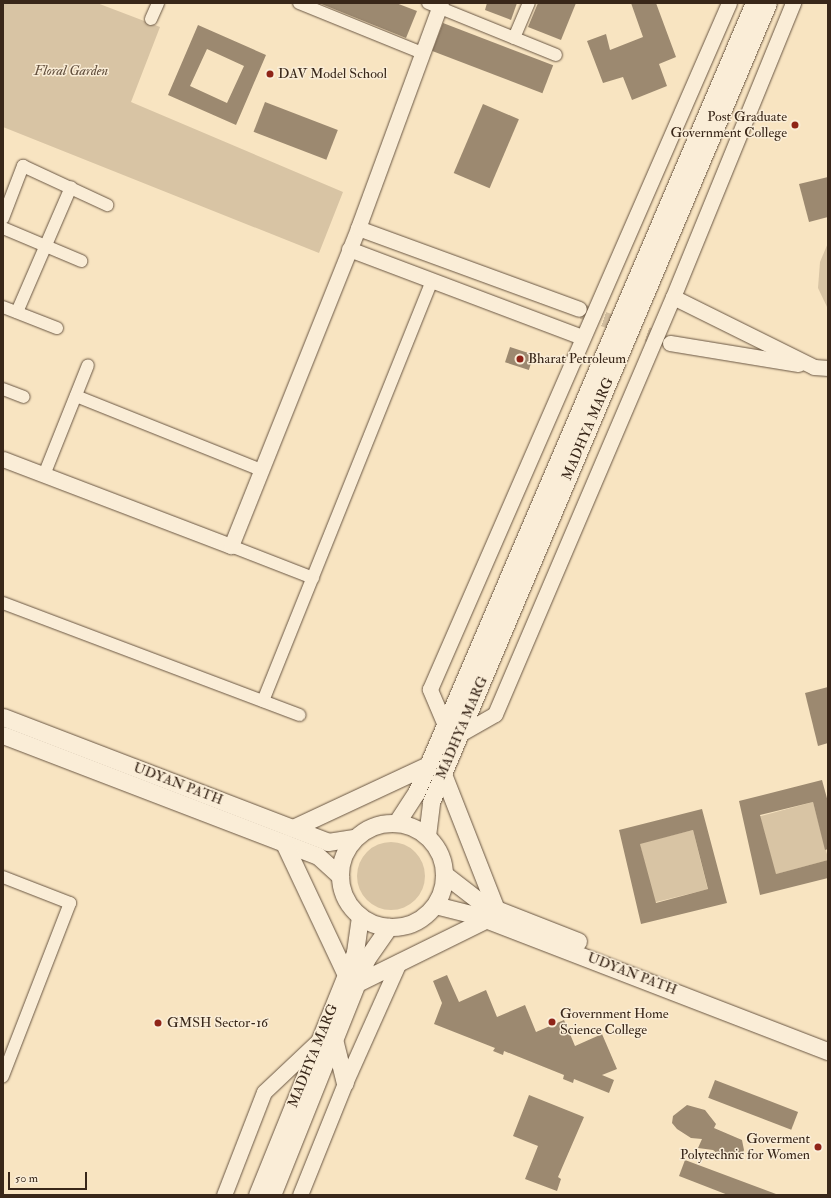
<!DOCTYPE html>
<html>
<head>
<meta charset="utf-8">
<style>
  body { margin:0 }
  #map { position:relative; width:831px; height:1198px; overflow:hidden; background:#f8e4c1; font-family:"IM FELL Double Pica",serif }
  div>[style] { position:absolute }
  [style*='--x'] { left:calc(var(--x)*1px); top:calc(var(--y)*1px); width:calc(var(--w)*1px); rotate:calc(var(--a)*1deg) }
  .green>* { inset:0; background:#d8c4a4; transform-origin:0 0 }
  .round { border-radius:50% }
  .building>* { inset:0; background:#9c8970; transform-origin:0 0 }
  .tertiary-tunnel>* { height:15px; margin-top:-7.5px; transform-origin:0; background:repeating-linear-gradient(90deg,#d2be9f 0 15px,transparent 0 23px) }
  .roads { filter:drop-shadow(0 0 1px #695643) drop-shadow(0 0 1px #695643) }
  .minor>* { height:12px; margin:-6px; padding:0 6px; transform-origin:6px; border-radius:6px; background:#faedd7 }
  .tertiary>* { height:15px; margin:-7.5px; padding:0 7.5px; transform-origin:7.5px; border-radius:7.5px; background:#faedd7 }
  .secondary>* { height:17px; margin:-8.5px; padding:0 8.5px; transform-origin:8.5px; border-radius:8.5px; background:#faedd7 }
  .secondary>.ring { margin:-8.5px; padding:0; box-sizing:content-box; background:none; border:17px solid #faedd7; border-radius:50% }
  .dots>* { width:11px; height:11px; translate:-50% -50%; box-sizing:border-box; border:2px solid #faedd7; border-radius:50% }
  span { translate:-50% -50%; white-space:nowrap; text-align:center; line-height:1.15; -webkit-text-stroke:3px #faedd7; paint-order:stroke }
  .park-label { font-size:14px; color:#614e3c; font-style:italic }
  .poi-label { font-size:14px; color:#392719 }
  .left { translate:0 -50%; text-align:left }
  .right { translate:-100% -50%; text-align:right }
  .street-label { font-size:14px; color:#392719 }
  .frame { position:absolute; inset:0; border:4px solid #392719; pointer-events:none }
  .scale { position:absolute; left:8px; top:1172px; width:79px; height:18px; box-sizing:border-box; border:2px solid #392719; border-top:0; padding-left:5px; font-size:12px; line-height:14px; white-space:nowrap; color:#392719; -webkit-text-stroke:3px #faedd7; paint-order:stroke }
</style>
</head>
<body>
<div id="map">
  <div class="green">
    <i style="clip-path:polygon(3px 3px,97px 3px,160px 27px,131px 102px,343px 192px,319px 253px,3px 127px)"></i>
    <i style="clip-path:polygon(828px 243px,828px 309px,818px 288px,820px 262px)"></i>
    <i style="left:813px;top:802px;width:60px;height:55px;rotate:75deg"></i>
    <i style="left:693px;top:830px;width:61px;height:55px;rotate:76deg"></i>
    <i class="round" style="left:357px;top:842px;width:68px;height:68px"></i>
  </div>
  <div class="building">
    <i style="clip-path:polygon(319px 3px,396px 3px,417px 11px,406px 38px)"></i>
    <i style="clip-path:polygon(487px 3px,517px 3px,511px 20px,485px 10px)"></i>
    <i style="clip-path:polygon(538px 3px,576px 3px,561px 40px,528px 27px)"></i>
    <i style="clip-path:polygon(631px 3px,656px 3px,676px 57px,659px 64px,667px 86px,632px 100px,623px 77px,603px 83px,587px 41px,606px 34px,610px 50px,643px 37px)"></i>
    <i style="left:443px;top:23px;width:118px;height:30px;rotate:21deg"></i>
    <i style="clip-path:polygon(evenodd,198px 25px,266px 55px,236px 125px,168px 95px,198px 25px,207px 49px,244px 66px,227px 103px,190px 86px,207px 49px)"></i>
    <i style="left:265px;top:102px;width:78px;height:32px;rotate:21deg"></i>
    <i style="left:483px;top:104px;width:39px;height:75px;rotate:23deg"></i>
    <i style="clip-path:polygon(828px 177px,828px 217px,809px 222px,799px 184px)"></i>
    <i style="left:510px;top:347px;width:25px;height:16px;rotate:18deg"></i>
    <i style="clip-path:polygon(828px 687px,828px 743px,818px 746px,805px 693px)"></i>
    <i style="clip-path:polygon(822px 780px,828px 802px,828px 849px,825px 850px,813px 802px,760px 815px,776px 874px,828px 860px,828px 878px,760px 895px,739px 801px)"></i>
    <i style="clip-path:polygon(evenodd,702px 809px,727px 903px,641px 924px,619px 830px,702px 809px,693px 830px,708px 889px,656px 903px,640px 844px,693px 830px)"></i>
    <i style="clip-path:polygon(447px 975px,459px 1002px,486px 990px,497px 1017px,525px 1005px,536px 1032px,564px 1020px,575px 1046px,602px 1034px,617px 1069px,602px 1075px,614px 1080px,609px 1093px,574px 1079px,573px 1083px,563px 1079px,564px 1075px,504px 1051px,503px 1055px,493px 1051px,495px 1048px,434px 1024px,442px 1003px,433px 981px)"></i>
    <i style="left:715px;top:1080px;width:89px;height:19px;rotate:21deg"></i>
    <i style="clip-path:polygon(529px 1095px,584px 1117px,558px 1177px,561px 1179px,557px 1191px,525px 1179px,538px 1146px,513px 1136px)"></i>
    <i style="clip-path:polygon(687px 1105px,705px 1110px,716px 1124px,714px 1128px,742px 1140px,744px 1150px,741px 1157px,731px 1160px,725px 1159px,713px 1150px,698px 1148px,702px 1139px,691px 1138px,677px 1129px,672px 1123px,673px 1116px)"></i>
    <i style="clip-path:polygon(685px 1160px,776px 1194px,776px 1195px,728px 1195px,679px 1176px)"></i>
  </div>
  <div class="tertiary-tunnel">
    <i style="--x:582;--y:311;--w:90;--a:19.4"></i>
  </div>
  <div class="roads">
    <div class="minor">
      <i style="--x:299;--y:3;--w:133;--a:22.1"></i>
      <i style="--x:428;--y:3;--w:138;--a:22.1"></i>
      <i style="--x:151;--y:19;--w:17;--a:-66"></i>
      <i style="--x:514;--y:38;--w:38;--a:-67"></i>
      <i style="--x:3;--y:218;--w:56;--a:-69"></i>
      <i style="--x:23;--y:166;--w:93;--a:24.9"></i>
      <i style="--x:3;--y:228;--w:85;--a:22.9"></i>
      <i style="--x:3;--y:307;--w:58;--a:21.3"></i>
      <i style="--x:17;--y:312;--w:136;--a:-66.6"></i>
      <i style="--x:3;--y:389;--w:22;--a:21"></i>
      <i style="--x:76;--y:396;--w:199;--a:21.8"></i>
      <i style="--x:44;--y:475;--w:118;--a:-68.2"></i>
      <i style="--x:231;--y:546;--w:88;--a:21.3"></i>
      <i style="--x:3;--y:603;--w:317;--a:20.7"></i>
      <i style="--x:263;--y:701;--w:453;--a:-68.1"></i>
      <i style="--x:3;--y:877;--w:72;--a:21.2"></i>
      <i style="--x:70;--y:903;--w:186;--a:111.2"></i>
    </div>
    <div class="tertiary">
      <i style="--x:358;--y:228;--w:235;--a:20.1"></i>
      <i style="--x:349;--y:249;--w:249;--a:20.7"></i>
      <i style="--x:673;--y:297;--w:157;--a:26.4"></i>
      <i style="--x:814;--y:367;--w:14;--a:4"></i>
      <i style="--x:670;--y:343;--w:130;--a:9.3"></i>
      <i style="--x:3;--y:459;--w:244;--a:20.9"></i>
      <i style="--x:231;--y:546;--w:342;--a:-68.2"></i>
      <i style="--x:358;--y:228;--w:240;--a:-69.8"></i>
      <i style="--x:445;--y:725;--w:39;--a:-113"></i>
      <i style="--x:430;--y:689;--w:748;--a:-66.45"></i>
      <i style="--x:460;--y:734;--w:40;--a:-29.7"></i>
      <i style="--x:495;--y:714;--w:453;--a:-66.9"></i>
      <i style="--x:673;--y:297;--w:318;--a:-67.8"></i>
      <i style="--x:224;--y:1195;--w:110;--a:-68.8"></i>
      <i style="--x:264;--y:1092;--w:77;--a:-43.4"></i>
      <i style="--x:300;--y:1195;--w:121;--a:-68.1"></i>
      <i style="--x:345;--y:1083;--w:133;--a:-65.9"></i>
    </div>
    <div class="secondary">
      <i style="--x:3;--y:717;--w:348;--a:21"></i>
      <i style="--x:328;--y:842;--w:26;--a:-9"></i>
      <i style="--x:3;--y:735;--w:337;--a:21"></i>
      <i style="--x:318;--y:856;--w:30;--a:42"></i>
      <i style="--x:443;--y:774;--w:145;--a:68.6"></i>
      <i style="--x:397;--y:822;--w:35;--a:-57"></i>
      <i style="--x:416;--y:793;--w:859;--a:-66.84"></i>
      <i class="ring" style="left:340px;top:823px;width:87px;height:87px"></i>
      <i style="--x:293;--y:828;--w:149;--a:-25"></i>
      <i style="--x:427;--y:836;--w:34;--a:-83"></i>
      <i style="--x:431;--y:802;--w:867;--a:-67.13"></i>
      <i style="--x:284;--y:843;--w:146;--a:64.8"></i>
      <i style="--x:444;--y:874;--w:49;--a:37.6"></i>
      <i style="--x:483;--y:904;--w:102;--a:21.3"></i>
      <i style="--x:435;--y:905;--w:41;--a:14"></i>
      <i style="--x:475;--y:915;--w:378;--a:21.1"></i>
      <i style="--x:357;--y:983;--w:145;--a:-26.2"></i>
      <i style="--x:334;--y:1039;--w:45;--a:76"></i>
      <i style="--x:257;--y:1195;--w:262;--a:-68"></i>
      <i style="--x:355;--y:952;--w:36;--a:-82"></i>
      <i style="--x:272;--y:1195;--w:255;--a:-68.2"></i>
      <i style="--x:367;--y:958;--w:38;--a:-55"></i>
    </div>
  </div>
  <div class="dots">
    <i style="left:270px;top:74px;background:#8f2418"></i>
    <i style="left:795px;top:125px;background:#8f2418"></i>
    <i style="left:520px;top:359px;background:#8f2418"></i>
    <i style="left:552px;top:1022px;background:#8f2418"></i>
    <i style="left:158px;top:1023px;background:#8f2418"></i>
    <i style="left:818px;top:1147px;background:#8f2418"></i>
  </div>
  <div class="park-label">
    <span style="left:71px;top:71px">Floral Garden</span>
  </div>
  <div class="poi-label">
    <span class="left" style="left:278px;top:74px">DAV Model School</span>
    <span class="right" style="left:787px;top:125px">Post Graduate<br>Government College</span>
    <span class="left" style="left:528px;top:359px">Bharat Petroleum</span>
    <span class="left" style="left:560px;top:1022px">Government Home<br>Science College</span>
    <span class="left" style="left:167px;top:1023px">GMSH Sector-16</span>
    <span class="right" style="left:810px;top:1147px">Goverment<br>Polytechnic for Women</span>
  </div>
  <div class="street-label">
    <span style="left:588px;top:429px;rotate:-67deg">MADHYA MARG</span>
    <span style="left:462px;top:728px;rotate:-67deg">MADHYA MARG</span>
    <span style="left:178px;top:784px;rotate:21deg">UDYAN PATH</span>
    <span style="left:632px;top:974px;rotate:21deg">UDYAN PATH</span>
    <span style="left:313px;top:1056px;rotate:-68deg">MADHYA MARG</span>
  </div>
  <div class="frame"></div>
  <div class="scale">50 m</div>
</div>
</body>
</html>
